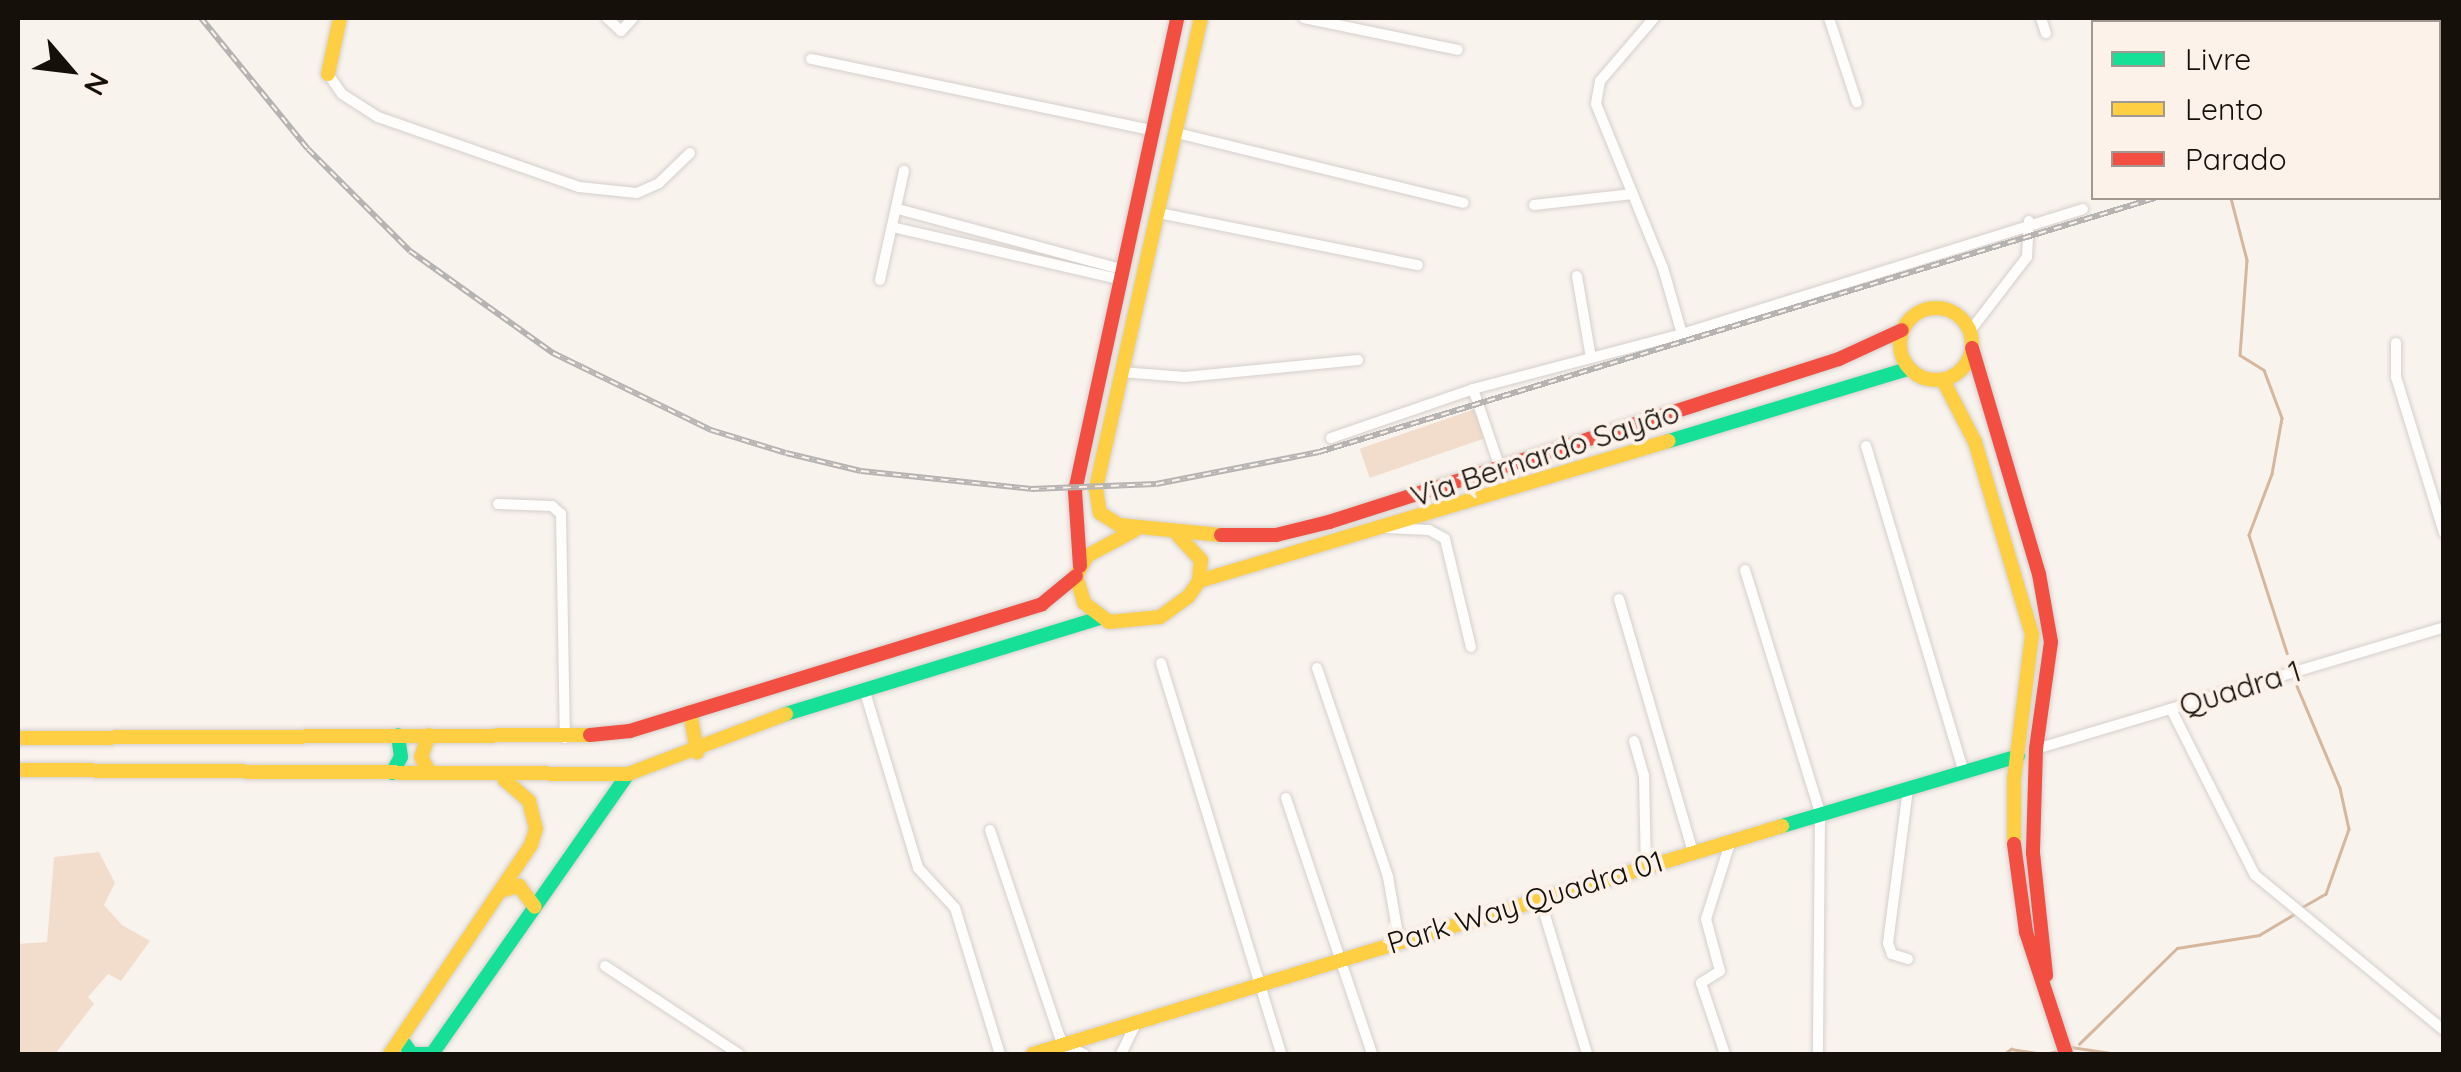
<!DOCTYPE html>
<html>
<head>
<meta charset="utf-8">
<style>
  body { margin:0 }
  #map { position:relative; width:2461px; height:1072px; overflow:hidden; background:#f9f3ee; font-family:Quicksand,sans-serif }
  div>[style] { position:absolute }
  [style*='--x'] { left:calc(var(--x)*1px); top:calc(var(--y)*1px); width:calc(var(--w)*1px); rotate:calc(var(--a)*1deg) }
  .green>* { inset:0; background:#f2ddcc; transform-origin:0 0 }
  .stream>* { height:2.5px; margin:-1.25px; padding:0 1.25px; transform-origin:1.25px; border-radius:1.25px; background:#d5b79e }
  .roads { filter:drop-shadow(0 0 2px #d5cfcb) drop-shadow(0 0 2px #d5cfcb) }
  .street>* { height:10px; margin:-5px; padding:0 5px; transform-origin:5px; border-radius:5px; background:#fefdfc }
  .fast>* { height:14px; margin:-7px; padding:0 7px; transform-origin:7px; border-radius:7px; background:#16e098 }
  .slow>* { height:14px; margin:-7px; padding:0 7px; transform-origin:7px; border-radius:7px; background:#ffcf43 }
  .slow>.ring { margin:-7px; padding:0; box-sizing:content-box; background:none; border:14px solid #ffcf43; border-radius:50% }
  .jam>* { height:14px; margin:-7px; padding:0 7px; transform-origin:7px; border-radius:7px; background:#f24e42 }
  .rail>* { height:6px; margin-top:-3px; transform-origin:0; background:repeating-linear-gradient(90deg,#fdf2ea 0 8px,#b6b4b3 0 16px); box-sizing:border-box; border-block:2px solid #b6b4b3 }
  span { translate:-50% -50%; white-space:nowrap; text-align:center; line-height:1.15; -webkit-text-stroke:8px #fdf2ea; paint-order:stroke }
  .street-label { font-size:30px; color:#16100b }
  .frame { position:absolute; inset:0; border:20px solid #16100b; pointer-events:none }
  .legend { position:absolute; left:2091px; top:20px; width:350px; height:180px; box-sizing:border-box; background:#fdf2ea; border:2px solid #a19891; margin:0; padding:12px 18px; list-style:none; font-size:30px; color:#16100b }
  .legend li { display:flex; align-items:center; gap:20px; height:50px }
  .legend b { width:50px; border:2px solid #a19891 }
  .north { position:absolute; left:20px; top:20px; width:100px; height:100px; -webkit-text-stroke:8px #fdf2ea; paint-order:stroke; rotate:118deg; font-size:28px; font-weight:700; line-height:40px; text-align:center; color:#16100b }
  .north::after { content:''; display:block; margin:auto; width:35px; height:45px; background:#16100b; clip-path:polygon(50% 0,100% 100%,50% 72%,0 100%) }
</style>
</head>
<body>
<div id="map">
  <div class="green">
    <i style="left:1475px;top:409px;width:31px;height:122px;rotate:71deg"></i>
    <i style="clip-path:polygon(99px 852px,115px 883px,104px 905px,122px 925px,150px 941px,121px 981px,108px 974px,88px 997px,94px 1004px,55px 1054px,18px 1054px,18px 944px,47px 942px,54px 857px)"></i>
  </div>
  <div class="stream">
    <i style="--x:2240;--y:22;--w:4;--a:-63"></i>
    <i style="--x:2231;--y:198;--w:64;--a:75.5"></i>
    <i style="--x:2247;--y:260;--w:95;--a:94.2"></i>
    <i style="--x:2240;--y:355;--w:28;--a:32"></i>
    <i style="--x:2264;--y:370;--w:51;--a:69.4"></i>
    <i style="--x:2282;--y:418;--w:57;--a:100.1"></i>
    <i style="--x:2272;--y:474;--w:65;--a:110.7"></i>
    <i style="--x:2249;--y:535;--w:124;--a:72.1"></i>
    <i style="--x:2297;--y:686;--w:111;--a:67.1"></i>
    <i style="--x:2340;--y:788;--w:42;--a:77.6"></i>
    <i style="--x:2349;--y:829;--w:69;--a:109.5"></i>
    <i style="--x:2326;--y:894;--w:28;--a:150"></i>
    <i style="--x:2079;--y:1044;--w:137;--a:-44.4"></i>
    <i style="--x:2177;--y:948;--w:83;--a:-9"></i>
    <i style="--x:2259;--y:935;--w:43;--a:-30.7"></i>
    <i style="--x:2071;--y:1047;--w:48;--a:8.5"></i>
    <i style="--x:2004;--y:1054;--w:9;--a:-36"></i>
    <i style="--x:2011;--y:1049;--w:32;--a:9"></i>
    <i style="--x:2045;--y:1054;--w:13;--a:-13"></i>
  </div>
  <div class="roads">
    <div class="street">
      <i style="--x:607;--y:18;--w:19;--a:43"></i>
      <i style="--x:621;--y:31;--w:18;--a:-47"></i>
      <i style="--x:1304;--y:18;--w:157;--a:11.7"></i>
      <i style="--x:1654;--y:18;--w:83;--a:130.6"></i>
      <i style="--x:1600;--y:81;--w:23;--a:100"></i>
      <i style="--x:1596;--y:104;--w:177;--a:67.8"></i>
      <i style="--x:1663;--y:268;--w:69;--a:73.9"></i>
      <i style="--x:1829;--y:18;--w:89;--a:71.8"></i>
      <i style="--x:2041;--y:18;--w:16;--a:72"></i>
      <i style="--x:811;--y:59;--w:347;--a:11.8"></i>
      <i style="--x:328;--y:74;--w:24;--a:55"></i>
      <i style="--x:342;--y:94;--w:43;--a:32.6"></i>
      <i style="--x:378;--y:117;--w:213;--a:19.2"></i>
      <i style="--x:579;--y:187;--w:58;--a:5.9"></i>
      <i style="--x:637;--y:193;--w:24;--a:-24"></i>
      <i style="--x:659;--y:183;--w:43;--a:-44.1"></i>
      <i style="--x:1177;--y:133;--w:295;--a:13.7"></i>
      <i style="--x:1534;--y:205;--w:99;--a:-6.4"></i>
      <i style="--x:898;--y:209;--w:231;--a:15.1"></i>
      <i style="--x:1159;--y:213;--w:264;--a:11.4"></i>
      <i style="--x:892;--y:227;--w:233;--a:12.9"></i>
      <i style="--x:1577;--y:276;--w:83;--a:80.3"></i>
      <i style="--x:880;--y:280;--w:112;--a:-77.6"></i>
      <i style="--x:1970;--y:331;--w:93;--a:-52.4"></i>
      <i style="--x:2027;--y:257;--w:36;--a:-87"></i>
      <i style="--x:2396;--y:343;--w:34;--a:90"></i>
      <i style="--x:2396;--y:377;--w:163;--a:72.9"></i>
      <i style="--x:1121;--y:372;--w:64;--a:4.5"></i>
      <i style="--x:1185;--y:377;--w:174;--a:-5.6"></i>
      <i style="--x:1473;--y:389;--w:87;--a:71.1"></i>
      <i style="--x:1331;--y:438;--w:150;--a:-19"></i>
      <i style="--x:1473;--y:389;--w:216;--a:-14.7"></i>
      <i style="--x:1682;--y:334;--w:420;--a:-17.3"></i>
      <i style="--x:1866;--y:446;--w:340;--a:73.3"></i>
      <i style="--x:498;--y:504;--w:54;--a:2.1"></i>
      <i style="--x:552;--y:506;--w:12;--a:42"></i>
      <i style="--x:561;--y:514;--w:224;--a:89"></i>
      <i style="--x:1386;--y:528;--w:43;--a:2.7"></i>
      <i style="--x:1429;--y:530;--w:18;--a:29"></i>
      <i style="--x:1445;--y:539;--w:111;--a:76.5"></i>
      <i style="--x:1745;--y:570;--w:254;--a:72.8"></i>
      <i style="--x:1820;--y:813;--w:241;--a:90.5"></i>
      <i style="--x:1619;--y:599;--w:264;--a:73.7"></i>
      <i style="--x:1161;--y:663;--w:409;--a:72.9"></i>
      <i style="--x:1317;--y:668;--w:221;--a:71.2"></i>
      <i style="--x:1388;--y:877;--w:64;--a:80.1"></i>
      <i style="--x:865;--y:692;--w:184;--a:73.2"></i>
      <i style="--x:918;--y:868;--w:54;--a:47.2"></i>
      <i style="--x:955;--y:908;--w:153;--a:72.9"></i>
      <i style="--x:2171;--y:709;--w:186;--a:63.2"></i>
      <i style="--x:2255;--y:875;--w:244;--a:39.4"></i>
      <i style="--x:1634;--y:741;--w:35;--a:74"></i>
      <i style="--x:1644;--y:775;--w:92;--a:88.8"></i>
      <i style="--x:2036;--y:749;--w:426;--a:-16.6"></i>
      <i style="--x:1286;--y:798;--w:270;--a:71.4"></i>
      <i style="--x:990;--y:830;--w:213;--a:71.4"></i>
      <i style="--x:1058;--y:1032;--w:14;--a:69"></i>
      <i style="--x:1063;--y:1045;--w:23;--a:23"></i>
      <i style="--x:1540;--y:899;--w:162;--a:73.1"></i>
      <i style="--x:1908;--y:959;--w:17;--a:-163"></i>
      <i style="--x:1892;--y:954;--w:12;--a:-110"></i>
      <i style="--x:1888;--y:943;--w:156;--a:-82.6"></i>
      <i style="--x:605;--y:966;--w:160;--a:33.3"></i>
      <i style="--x:1121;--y:1054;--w:34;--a:-64"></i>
      <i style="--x:1725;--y:1054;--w:75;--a:-108.7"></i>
      <i style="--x:1701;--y:983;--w:22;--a:-32"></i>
      <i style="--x:1720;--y:971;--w:54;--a:-105.1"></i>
      <i style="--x:1706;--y:919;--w:83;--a:-72.4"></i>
    </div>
    <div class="fast">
      <i style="--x:1669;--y:441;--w:250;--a:-16.8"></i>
      <i style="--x:786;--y:714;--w:328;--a:-17"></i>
      <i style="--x:392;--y:773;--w:18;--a:-61"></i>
      <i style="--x:401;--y:757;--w:22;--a:-98"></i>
      <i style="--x:1782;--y:826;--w:246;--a:-16.5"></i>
      <i style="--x:401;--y:1039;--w:19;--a:54"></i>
      <i style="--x:412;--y:1054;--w:20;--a:0"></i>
      <i style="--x:432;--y:1054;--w:342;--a:-55"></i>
    </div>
    <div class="slow">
      <i style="--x:1201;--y:18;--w:483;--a:102.6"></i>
      <i style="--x:1096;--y:489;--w:24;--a:81"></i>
      <i style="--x:1100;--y:513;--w:22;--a:32"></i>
      <i style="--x:1119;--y:525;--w:102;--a:5.6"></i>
      <i style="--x:328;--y:74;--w:57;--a:-77.9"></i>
      <i class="ring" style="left:1900px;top:308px;width:58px;height:58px"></i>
      <i style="--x:1943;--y:380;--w:70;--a:62.7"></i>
      <i style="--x:1975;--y:442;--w:201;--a:73.5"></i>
      <i style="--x:2032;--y:635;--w:145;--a:97.1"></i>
      <i style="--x:2014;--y:779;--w:65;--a:90"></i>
      <i style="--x:1135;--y:530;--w:55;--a:151.6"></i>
      <i style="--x:1087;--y:556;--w:23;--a:119"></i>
      <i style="--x:1076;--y:576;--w:28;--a:73"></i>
      <i style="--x:1084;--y:603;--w:31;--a:37"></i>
      <i style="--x:1109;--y:622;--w:51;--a:-5.6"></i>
      <i style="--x:1160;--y:617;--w:34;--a:-36"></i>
      <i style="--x:1188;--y:597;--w:19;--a:-55"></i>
      <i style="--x:1199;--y:581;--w:21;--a:-85"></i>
      <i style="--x:1201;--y:560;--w:33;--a:-133"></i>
      <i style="--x:1199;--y:581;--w:490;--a:-16.6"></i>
      <i style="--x:690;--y:712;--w:41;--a:80.1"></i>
      <i style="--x:429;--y:735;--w:23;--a:110"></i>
      <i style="--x:421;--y:757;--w:18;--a:61"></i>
      <i style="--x:18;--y:738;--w:572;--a:-0.3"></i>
      <i style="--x:18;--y:770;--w:610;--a:0.38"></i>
      <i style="--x:628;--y:774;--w:169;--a:-20.8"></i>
      <i style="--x:504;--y:890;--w:16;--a:-15"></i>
      <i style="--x:519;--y:886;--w:26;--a:53"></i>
      <i style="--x:390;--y:1054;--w:252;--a:-56"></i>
      <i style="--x:531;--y:845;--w:17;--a:-73"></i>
      <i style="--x:536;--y:829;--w:29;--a:-104"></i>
      <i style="--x:529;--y:801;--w:33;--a:-139"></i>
      <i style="--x:1033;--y:1054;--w:783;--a:-16.93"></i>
    </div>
    <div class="jam">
      <i style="--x:1972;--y:348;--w:236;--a:73.5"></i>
      <i style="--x:2039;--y:574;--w:69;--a:80"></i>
      <i style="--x:2051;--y:642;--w:108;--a:98"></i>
      <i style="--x:2036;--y:749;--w:104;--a:91.7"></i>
      <i style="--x:2033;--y:853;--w:123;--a:83.9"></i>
      <i style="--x:1221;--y:535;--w:55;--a:0"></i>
      <i style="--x:1276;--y:535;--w:55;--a:-13.8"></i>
      <i style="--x:1329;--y:522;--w:535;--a:-17.72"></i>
      <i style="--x:1839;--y:359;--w:69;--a:-24.7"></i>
      <i style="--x:1080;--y:566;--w:75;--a:-93.8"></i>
      <i style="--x:1075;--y:491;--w:484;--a:-77.8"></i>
      <i style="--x:590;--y:735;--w:40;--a:-5.7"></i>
      <i style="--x:630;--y:731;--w:431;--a:-17.1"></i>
      <i style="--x:1042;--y:604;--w:44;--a:-39.5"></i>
      <i style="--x:2014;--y:844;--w:89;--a:82.2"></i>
      <i style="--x:2026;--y:932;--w:128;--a:71.8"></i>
    </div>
  </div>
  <div class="rail">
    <i style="--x:201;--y:18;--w:169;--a:50.8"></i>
    <i style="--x:308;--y:149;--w:144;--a:45"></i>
    <i style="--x:410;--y:251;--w:176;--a:35.5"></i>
    <i style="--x:553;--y:353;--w:176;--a:26"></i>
    <i style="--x:711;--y:430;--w:78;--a:17"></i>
    <i style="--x:786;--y:453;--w:77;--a:13.5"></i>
    <i style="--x:861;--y:471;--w:171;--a:6"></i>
    <i style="--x:1031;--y:489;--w:125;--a:-2.3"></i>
    <i style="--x:1156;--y:484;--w:166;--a:-11.1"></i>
    <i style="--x:1319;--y:452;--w:874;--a:-16.9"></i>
    <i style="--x:2438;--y:112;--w:6;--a:-9"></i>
  </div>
  <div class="street-label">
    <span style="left:1545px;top:454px;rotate:-18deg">Via Bernardo Sayão</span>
    <span style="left:2240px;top:688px;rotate:-17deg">Quadra 1</span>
    <span style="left:1525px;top:902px;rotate:-17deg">Park Way Quadra 01</span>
  </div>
  <div class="frame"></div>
  <ul class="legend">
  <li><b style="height:12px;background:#16e098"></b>Livre</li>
  <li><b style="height:12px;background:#ffcf43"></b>Lento</li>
  <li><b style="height:12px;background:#f24e42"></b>Parado</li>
  </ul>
  <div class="north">N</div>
</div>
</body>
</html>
